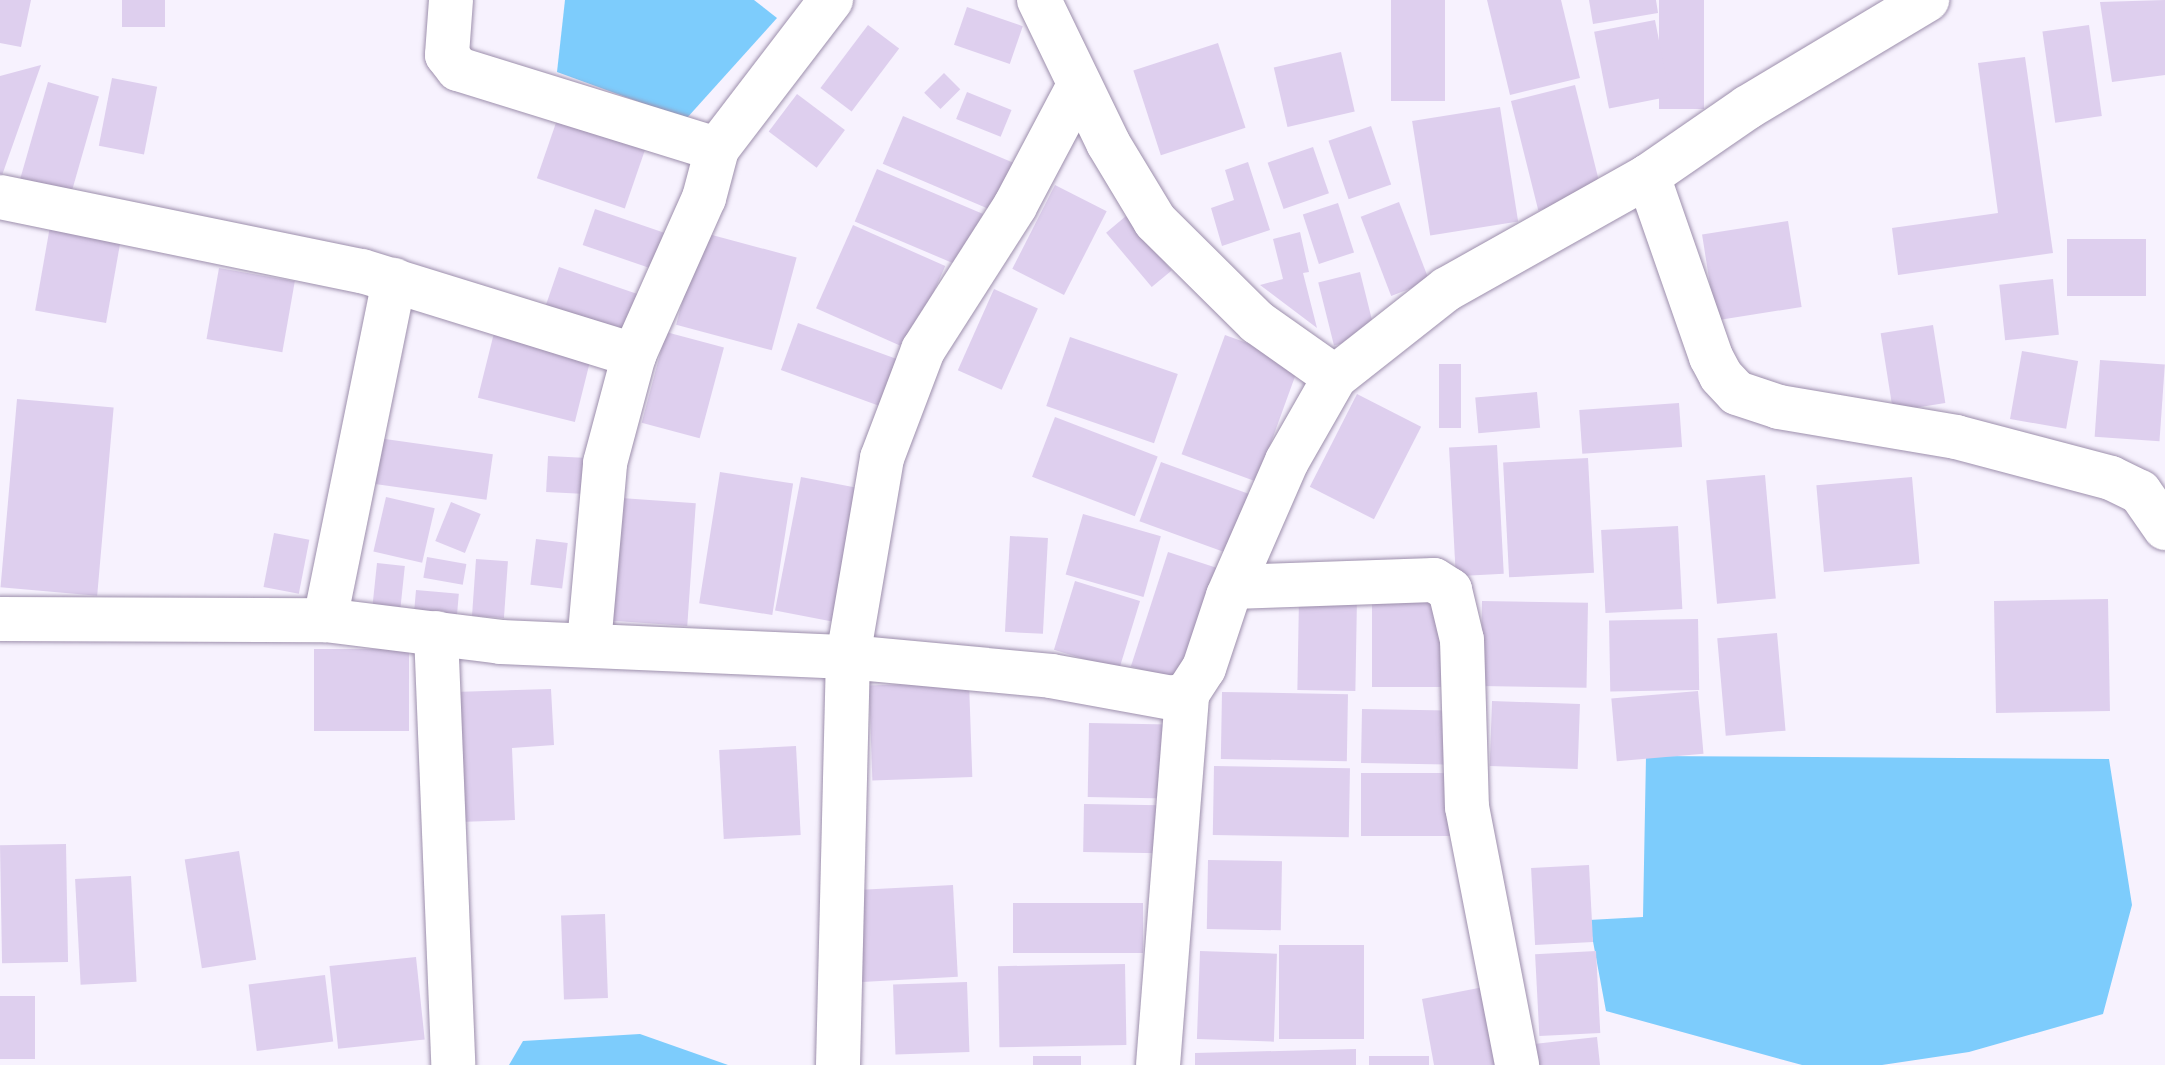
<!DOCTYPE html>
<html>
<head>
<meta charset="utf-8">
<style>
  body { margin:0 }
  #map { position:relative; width:2165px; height:1065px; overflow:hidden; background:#f7f2fe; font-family:"Libre Baskerville",serif }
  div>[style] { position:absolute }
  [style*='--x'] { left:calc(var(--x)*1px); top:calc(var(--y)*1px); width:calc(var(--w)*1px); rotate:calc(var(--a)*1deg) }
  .water>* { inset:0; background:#7dccfc }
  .building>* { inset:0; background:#decfee; transform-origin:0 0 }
  .roads { filter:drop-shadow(0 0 2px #9d8fac) drop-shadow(0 0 2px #9d8fac) }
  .minor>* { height:44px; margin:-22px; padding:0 22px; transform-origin:22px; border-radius:22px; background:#fff }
  .tertiary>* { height:44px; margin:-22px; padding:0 22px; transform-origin:22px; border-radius:22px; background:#fff }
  span { translate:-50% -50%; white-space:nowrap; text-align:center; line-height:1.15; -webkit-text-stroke:6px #fff; paint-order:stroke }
</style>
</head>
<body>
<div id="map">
  <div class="water">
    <i style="clip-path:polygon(565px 0,754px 0,777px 18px,686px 119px,557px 72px)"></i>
    <i style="clip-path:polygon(1646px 756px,2109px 759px,2132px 905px,2103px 1014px,1969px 1052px,1882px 1065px,1802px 1065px,1606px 1011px,1589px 920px,1643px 917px)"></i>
    <i style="clip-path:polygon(640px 1034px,728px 1065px,509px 1065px,523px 1041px)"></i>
  </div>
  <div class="building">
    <i style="clip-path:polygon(0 0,31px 0,21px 47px,0 43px)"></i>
    <i style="left:122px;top:0;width:43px;height:27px"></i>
    <i style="left:1391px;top:0;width:54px;height:101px"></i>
    <i style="clip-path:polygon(1487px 0,1561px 0,1580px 78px,1510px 95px)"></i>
    <i style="clip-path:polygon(1589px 0,1656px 0,1658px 13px,1593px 24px)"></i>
    <i style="left:1659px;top:0;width:45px;height:109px"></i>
    <i style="clip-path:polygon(2165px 0,2165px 75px,2112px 82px,2100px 2px)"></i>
    <i style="left:967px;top:7px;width:59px;height:40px;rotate:19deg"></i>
    <i style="left:1655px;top:20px;width:78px;height:62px;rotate:79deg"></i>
    <i style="left:868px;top:25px;width:39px;height:79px;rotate:37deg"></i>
    <i style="left:2089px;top:25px;width:92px;height:47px;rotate:82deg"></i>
    <i style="left:1218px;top:43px;width:89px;height:89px;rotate:72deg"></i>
    <i style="left:1341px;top:52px;width:61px;height:69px;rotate:77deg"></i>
    <i style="clip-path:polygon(2025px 57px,2053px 253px,1898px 275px,1892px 228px,1998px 213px,1978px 63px)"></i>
    <i style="clip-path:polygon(41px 65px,0 181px,0 76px)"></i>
    <i style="left:944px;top:73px;width:23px;height:28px;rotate:45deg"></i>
    <i style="left:112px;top:78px;width:46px;height:69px;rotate:11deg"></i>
    <i style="left:48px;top:82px;width:53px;height:108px;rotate:16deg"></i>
    <i style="left:1575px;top:85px;width:113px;height:66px;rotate:76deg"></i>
    <i style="left:967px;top:92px;width:48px;height:29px;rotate:22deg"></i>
    <i style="left:797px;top:94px;width:60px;height:47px;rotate:37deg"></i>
    <i style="left:1500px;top:107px;width:116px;height:89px;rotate:81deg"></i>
    <i style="left:559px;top:114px;width:93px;height:68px;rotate:19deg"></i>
    <i style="left:903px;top:116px;width:123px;height:52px;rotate:23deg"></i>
    <i style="left:1371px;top:126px;width:62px;height:45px;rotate:71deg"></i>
    <i style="left:1313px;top:147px;width:49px;height:48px;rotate:71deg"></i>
    <i style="clip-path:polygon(1248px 162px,1270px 230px,1222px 246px,1211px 208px,1234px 200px,1225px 170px)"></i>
    <i style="left:877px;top:169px;width:123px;height:57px;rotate:23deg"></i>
    <i style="left:1055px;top:185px;width:58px;height:94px;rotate:27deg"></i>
    <i style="left:1399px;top:202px;width:85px;height:41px;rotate:69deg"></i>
    <i style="left:1338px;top:203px;width:52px;height:37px;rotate:72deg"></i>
    <i style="left:595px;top:209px;width:77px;height:38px;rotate:19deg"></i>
    <i style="left:52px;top:215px;width:72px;height:97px;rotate:10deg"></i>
    <i style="left:1126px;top:216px;width:71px;height:26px;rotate:50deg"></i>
    <i style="left:1788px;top:221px;width:87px;height:87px;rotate:81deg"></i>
    <i style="left:853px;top:225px;width:101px;height:91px;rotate:24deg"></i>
    <i style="left:701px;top:232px;width:99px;height:96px;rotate:15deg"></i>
    <i style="clip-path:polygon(1300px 232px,1309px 272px,1303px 273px,1317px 328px,1260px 285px,1283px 279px,1273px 239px)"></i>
    <i style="left:2067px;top:239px;width:79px;height:57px"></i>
    <i style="left:559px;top:267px;width:89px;height:46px;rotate:19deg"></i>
    <i style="left:219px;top:268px;width:77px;height:72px;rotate:10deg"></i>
    <i style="left:1360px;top:272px;width:65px;height:43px;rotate:76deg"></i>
    <i style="left:2053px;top:279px;width:56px;height:54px;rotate:84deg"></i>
    <i style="left:994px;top:289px;width:48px;height:89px;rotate:24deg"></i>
    <i style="left:798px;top:323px;width:116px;height:50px;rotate:20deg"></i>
    <i style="left:496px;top:325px;width:100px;height:75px;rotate:14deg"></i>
    <i style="left:1933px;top:325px;width:79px;height:53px;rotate:81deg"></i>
    <i style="left:666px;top:332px;width:60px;height:94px;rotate:15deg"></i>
    <i style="left:1225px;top:335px;width:80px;height:127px;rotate:20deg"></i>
    <i style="left:1070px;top:337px;width:114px;height:73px;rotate:19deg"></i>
    <i style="left:2022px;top:351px;width:57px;height:69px;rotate:10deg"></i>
    <i style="left:2100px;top:360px;width:65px;height:77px;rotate:4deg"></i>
    <i style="left:1439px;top:364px;width:22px;height:64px"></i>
    <i style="left:1537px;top:392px;width:36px;height:62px;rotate:85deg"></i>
    <i style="left:1357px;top:394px;width:72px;height:104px;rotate:27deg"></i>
    <i style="left:17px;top:399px;width:97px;height:189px;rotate:5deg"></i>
    <i style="left:1679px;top:403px;width:44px;height:100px;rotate:86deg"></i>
    <i style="left:1055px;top:417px;width:110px;height:64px;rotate:21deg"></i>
    <i style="left:378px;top:438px;width:116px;height:46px;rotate:8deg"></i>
    <i style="left:1497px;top:445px;width:129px;height:48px;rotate:87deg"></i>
    <i style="left:548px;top:456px;width:40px;height:36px;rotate:3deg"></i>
    <i style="left:1588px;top:458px;width:115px;height:85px;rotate:87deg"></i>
    <i style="left:1161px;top:462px;width:104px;height:63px;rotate:20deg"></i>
    <i style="left:720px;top:472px;width:74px;height:133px;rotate:9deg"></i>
    <i style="left:1765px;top:475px;width:124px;height:59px;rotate:85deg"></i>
    <i style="left:801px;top:477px;width:70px;height:136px;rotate:11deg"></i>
    <i style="left:1912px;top:477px;width:87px;height:96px;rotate:85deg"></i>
    <i style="left:386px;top:497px;width:50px;height:56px;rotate:13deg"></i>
    <i style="left:621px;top:498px;width:75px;height:123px;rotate:4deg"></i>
    <i style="left:451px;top:502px;width:32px;height:42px;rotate:22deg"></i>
    <i style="left:1083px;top:514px;width:81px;height:63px;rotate:16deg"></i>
    <i style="left:1678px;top:526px;width:83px;height:77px;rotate:87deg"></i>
    <i style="left:274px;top:533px;width:36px;height:55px;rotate:11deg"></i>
    <i style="left:1010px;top:536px;width:38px;height:96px;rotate:3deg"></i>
    <i style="left:536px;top:539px;width:32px;height:46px;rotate:7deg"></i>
    <i style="left:1168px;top:552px;width:63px;height:120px;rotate:18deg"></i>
    <i style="left:427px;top:557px;width:40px;height:21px;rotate:10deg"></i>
    <i style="left:476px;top:559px;width:32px;height:57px;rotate:4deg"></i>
    <i style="left:377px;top:563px;width:28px;height:45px;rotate:6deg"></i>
    <i style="left:1075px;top:581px;width:68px;height:72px;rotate:17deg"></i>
    <i style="left:416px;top:590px;width:43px;height:28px;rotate:5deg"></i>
    <i style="left:1299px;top:597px;width:58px;height:93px;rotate:1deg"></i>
    <i style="left:1372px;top:599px;width:69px;height:88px"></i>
    <i style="left:2108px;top:599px;width:112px;height:114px;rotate:89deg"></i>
    <i style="left:1482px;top:601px;width:106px;height:85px;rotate:1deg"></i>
    <i style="left:1698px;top:619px;width:71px;height:89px;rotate:89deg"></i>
    <i style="left:1777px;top:633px;width:98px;height:60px;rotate:85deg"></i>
    <i style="left:314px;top:649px;width:95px;height:82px"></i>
    <i style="left:969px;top:682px;width:95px;height:100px;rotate:88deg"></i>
    <i style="clip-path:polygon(551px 689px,554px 745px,512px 748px,515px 820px,459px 822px,454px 692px)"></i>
    <i style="left:1698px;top:691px;width:63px;height:87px;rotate:85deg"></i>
    <i style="left:1222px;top:692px;width:126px;height:67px;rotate:1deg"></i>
    <i style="left:1492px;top:701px;width:88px;height:65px;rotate:2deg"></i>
    <i style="left:1362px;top:709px;width:100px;height:54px;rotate:1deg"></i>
    <i style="left:1089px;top:723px;width:80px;height:74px;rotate:1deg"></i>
    <i style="left:796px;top:746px;width:89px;height:77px;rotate:87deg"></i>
    <i style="left:1214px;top:766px;width:136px;height:69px;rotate:1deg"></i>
    <i style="left:1361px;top:773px;width:102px;height:63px"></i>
    <i style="left:1084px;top:804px;width:77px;height:48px;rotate:1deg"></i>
    <i style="left:66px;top:844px;width:118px;height:66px;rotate:89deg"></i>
    <i style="left:239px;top:851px;width:110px;height:55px;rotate:81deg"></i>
    <i style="left:1208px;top:860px;width:74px;height:69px;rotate:1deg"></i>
    <i style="left:1589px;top:865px;width:77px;height:58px;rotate:87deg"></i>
    <i style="left:131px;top:876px;width:106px;height:56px;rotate:87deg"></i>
    <i style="left:953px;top:885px;width:92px;height:96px;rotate:87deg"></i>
    <i style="left:1013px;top:903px;width:130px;height:50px"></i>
    <i style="left:605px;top:914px;width:84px;height:44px;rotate:88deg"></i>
    <i style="left:1279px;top:945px;width:85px;height:94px"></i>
    <i style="left:1200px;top:951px;width:77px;height:88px;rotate:2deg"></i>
    <i style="left:1596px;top:951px;width:82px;height:61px;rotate:87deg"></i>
    <i style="left:416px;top:957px;width:83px;height:87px;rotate:84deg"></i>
    <i style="left:1125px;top:964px;width:81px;height:127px;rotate:89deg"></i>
    <i style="left:325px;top:975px;width:67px;height:77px;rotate:83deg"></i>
    <i style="left:967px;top:982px;width:70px;height:74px;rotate:88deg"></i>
    <i style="clip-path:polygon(1499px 984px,1514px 1065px,1434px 1065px,1422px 999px)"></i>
    <i style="left:0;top:996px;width:35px;height:63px"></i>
    <i style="clip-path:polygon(1597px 1037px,1600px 1065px,1536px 1065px,1534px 1044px)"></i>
    <i style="clip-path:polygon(1356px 1049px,1356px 1065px,1195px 1065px,1195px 1053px)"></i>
    <i style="left:1033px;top:1056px;width:48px;height:9px"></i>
    <i style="left:1369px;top:1056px;width:60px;height:9px"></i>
  </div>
  <div class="roads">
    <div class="minor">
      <i style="--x:451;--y:0;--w:55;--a:94.2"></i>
      <i style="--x:447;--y:55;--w:18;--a:52"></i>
      <i style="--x:458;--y:69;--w:271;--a:17.2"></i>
      <i style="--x:1648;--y:176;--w:192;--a:70.8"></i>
      <i style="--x:1711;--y:357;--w:21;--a:62"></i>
      <i style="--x:1721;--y:376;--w:23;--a:47"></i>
      <i style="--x:1737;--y:393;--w:44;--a:18.4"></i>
      <i style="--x:1779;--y:407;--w:180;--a:9.6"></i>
      <i style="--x:1956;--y:437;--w:160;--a:14.8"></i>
      <i style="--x:2111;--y:478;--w:32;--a:26"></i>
      <i style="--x:2140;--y:492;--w:44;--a:55.2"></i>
      <i style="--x:0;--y:197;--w:369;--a:11.6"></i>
      <i style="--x:362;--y:271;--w:285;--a:17.2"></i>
      <i style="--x:1233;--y:587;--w:201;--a:-2"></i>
      <i style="--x:1434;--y:580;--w:19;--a:32"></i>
      <i style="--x:1450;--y:590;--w:51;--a:76.5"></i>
      <i style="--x:1462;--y:640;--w:167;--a:88.3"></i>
      <i style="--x:1467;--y:807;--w:263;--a:79"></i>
      <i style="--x:325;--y:620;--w:347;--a:-78.5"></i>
      <i style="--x:436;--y:633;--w:432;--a:87.7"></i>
      <i style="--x:589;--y:644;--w:182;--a:-84.9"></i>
      <i style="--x:605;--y:463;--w:112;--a:-75"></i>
      <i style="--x:634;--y:355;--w:172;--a:-66"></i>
      <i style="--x:704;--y:198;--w:51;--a:-75.1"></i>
      <i style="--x:717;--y:149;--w:188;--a:-52.6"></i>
      <i style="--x:838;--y:1065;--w:408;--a:-88.6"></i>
      <i style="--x:848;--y:657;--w:202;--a:-80.3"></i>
      <i style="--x:882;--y:458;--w:116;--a:-69.2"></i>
      <i style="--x:923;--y:350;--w:171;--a:-57.4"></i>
      <i style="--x:1015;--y:206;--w:137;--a:-62.1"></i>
      <i style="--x:1158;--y:1065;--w:372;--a:-85.5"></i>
    </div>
    <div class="tertiary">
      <i style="--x:1039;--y:0;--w:159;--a:64.2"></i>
      <i style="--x:1108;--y:143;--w:91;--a:58.9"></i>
      <i style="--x:1155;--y:221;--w:144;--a:44.7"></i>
      <i style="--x:1257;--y:322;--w:95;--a:35.2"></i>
      <i style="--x:0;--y:619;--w:325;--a:0.2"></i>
      <i style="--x:325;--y:620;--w:177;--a:7.1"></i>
      <i style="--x:501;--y:642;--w:347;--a:2.5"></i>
      <i style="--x:848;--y:657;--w:204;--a:5.3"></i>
      <i style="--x:1051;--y:676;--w:123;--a:10.3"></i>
      <i style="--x:1172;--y:698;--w:16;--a:-15"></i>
      <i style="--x:1187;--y:694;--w:31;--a:-57"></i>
      <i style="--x:1204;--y:668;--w:76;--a:-71.6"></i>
      <i style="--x:1228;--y:596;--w:147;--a:-66.4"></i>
      <i style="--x:1287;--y:461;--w:97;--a:-60.3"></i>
      <i style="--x:1335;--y:377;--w:142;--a:-38.2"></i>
      <i style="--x:1447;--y:289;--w:231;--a:-29.3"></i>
      <i style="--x:1648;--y:176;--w:121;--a:-34.6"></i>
      <i style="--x:1748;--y:107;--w:209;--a:-30.9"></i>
    </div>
  </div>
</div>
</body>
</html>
